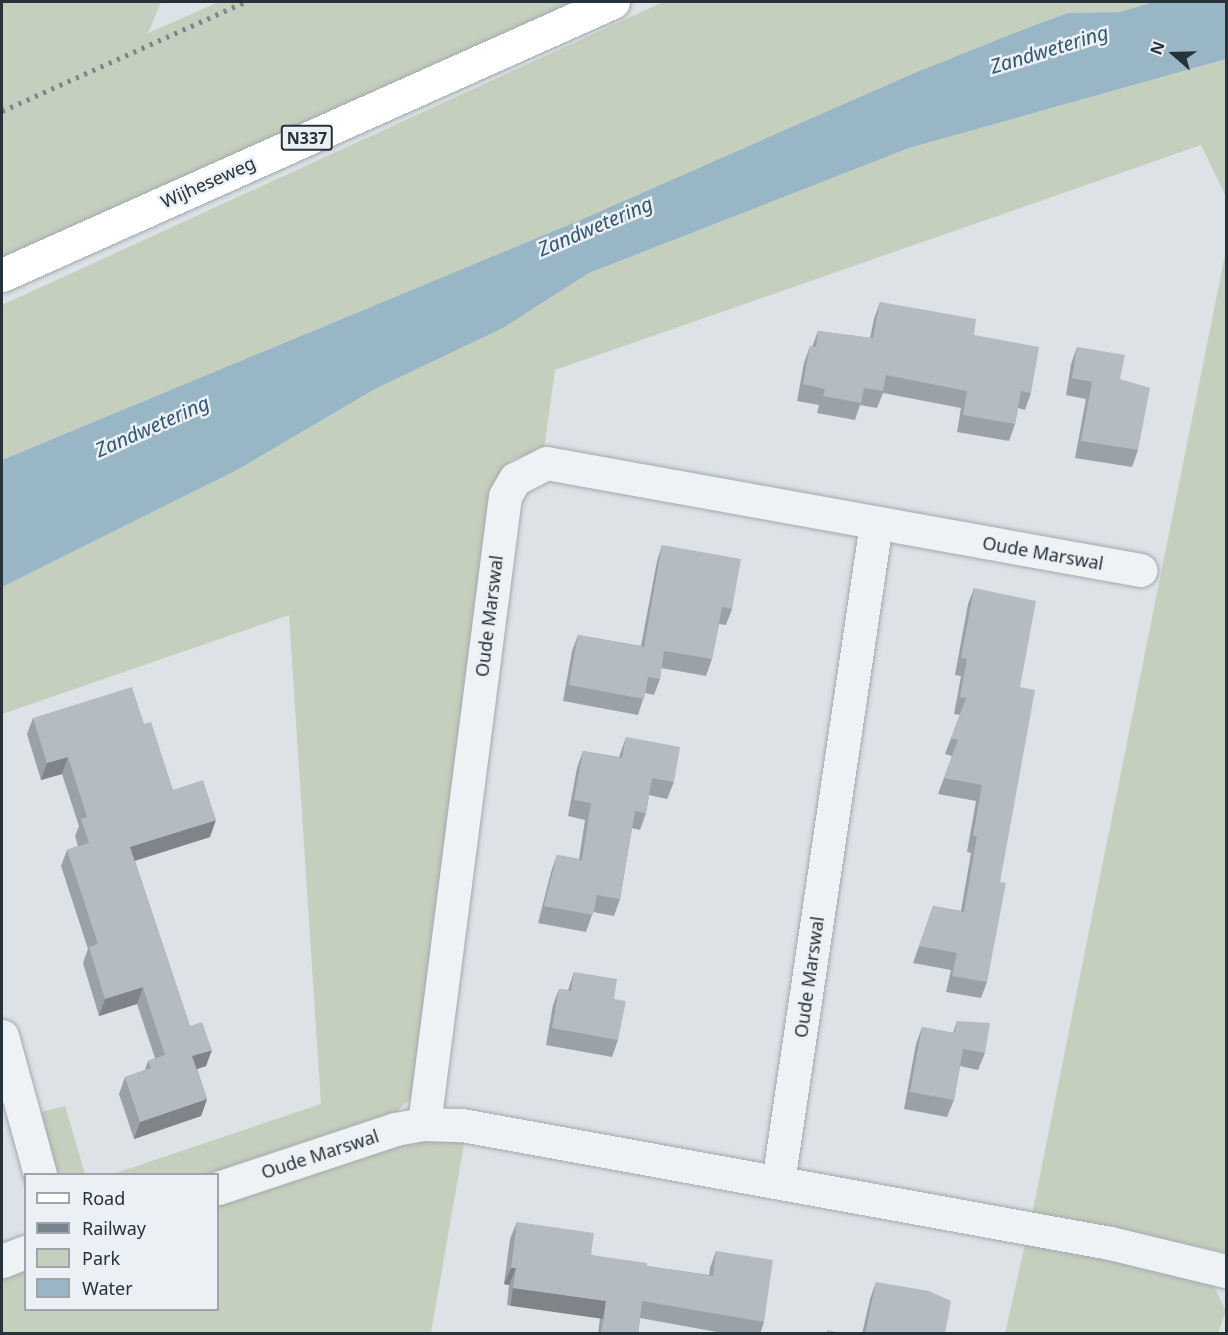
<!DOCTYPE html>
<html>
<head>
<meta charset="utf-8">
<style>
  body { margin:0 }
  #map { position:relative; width:1228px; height:1335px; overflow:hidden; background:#dce2e6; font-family:"Noto Sans",sans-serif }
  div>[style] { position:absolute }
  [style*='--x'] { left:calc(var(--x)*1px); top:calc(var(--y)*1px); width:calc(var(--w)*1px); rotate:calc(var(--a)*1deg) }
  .green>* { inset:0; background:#c5cfbe }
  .water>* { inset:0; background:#98b6c5 }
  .roads { filter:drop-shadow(0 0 2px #a2aaaf) drop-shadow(0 0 2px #a2aaaf) }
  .minor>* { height:33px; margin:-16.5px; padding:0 16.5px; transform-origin:16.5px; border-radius:16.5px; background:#eff2f4 }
  .primary>* { height:33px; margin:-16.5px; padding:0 16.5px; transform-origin:16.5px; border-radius:16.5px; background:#fff }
  .rail>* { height:4.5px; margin-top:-2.25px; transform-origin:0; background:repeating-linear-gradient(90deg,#77848e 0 3px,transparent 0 9px) }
  .wall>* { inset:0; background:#9ba2a7 }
  .shaded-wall>* { inset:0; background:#7e8488; transform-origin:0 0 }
  .building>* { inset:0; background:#b4bcc2 }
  span { translate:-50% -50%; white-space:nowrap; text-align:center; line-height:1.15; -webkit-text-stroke:5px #ebf0f4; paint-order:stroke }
  .shield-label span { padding:2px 4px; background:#ebf0f4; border:2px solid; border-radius:4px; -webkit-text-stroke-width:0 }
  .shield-label { font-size:16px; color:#27323b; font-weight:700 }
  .street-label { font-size:18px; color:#27323b }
  .water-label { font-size:20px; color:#33576d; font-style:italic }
  .frame { position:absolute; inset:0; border:3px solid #27323b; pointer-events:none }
  .legend { position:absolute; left:24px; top:1173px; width:195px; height:138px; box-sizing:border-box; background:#ebf0f4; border:2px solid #9da4aa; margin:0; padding:8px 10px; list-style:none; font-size:18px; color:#27323b }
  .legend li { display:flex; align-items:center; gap:12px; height:30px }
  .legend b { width:30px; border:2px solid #9da4aa }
  .north { position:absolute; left:1144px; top:24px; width:60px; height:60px; -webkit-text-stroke:4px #ebf0f4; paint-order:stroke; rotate:290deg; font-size:16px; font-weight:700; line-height:24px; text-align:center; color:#27323b }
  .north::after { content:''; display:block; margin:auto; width:21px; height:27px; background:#27323b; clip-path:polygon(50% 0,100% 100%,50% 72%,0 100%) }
</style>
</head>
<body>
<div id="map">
  <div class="green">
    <i style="clip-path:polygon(2px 2px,161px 2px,148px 33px,219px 2px,573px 2px,2px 263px)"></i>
    <i style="clip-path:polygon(663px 2px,1154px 2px,1120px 12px,1068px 13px,1032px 26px,912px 74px,585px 218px,2px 460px,2px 305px)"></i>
    <i style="clip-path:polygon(1226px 59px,1226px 197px,1201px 145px,555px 370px,544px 450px,512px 459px,495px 480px,489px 499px,412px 1097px,391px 1117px,218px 1174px,113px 1174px,321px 1104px,289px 615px,2px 714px,2px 587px,237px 470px,375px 389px,503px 328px,589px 273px,909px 148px)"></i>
    <i style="clip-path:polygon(1226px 250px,1226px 1252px,1032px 1215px)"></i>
    <i style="clip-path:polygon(65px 1106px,85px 1174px,54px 1174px,38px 1117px,41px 1112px)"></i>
    <i style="clip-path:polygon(465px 1138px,431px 1333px,2px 1333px,2px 1275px,25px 1267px,26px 1310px,218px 1310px,218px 1202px,417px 1139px)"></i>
    <i style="clip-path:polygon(1026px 1239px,1211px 1280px,1226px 1311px,1218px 1333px,1005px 1334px)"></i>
  </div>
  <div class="water">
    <i style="clip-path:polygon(1154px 2px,1226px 2px,1226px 59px,909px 148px,589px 273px,503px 328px,375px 389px,237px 470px,2px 587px,2px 460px,585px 218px,912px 74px,1032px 26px,1068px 13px,1120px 12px)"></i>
  </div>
  <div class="roads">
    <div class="minor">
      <i style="--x:2;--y:1036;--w:143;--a:74.6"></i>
      <i style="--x:424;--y:1124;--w:633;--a:-82.65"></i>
      <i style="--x:505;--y:496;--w:20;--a:-60"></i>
      <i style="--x:515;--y:479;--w:35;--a:-27"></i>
      <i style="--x:546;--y:463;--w:604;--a:10.21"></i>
      <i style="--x:778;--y:1182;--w:666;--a:-81.54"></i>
      <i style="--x:218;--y:1188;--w:187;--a:-18.4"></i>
      <i style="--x:395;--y:1129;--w:29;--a:-10"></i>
      <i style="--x:424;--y:1124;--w:38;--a:2"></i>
      <i style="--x:462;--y:1125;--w:659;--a:10.32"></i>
      <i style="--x:1110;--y:1243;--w:119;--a:13.6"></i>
      <i style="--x:2;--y:1261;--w:26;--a:-21"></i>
    </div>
    <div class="primary">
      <i style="--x:2;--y:275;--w:669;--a:-24.08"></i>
    </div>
  </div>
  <div class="rail">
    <i style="--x:2;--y:111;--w:265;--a:-24.2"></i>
  </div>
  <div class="wall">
    <i style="clip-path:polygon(880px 302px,974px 335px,1031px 393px,1025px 410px,1018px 408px,1015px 424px,1009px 441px,957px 432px,961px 408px,883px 393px,877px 408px,860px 405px,855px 420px,817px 413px,819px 405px,797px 401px,804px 363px,810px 346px,812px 347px,818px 331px,870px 338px,874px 319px)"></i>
    <i style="clip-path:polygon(1077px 347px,1120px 379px,1138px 450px,1132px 467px,1075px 458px,1086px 399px,1066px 395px,1071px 364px)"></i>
    <i style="clip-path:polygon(662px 545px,732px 609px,726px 625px,719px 624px,712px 659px,706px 676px,661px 668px,660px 679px,654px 695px,645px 693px,638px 715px,563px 701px,572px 651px,578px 635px,641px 646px,657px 561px)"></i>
    <i style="clip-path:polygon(974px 588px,1020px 687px,1000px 882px,987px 982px,981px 998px,946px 992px,951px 970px,913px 963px,933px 906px,961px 911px,971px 853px,967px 852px,976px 801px,938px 794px,952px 756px,945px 754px,960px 715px,954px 714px,961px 676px,955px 675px,968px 604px)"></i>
    <i style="clip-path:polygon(33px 718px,144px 724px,173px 790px,210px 837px,135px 861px,190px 1026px,206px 1066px,197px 1069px,207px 1099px,201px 1116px,134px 1139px,119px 1094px,125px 1077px,145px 1070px,148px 1061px,155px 1058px,137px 1004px,99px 1016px,83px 963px,88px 949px,61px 866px,67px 850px,78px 846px,75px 836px,79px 826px,62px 774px,41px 780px,27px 734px)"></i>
    <i style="clip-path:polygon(626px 737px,674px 782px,667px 799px,649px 795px,646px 813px,640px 830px,632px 828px,620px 899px,614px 916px,593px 912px,586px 932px,538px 923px,551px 872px,557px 855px,579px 859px,585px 820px,568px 816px,577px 768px,583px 751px,619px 757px)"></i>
    <i style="clip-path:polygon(574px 972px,614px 999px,618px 1040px,612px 1057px,546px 1045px,553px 1005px,559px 989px,568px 990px)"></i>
    <i style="clip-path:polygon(957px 1021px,985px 1053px,978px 1070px,960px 1066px,954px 1100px,947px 1117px,904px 1109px,916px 1044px,922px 1027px,953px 1033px)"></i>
    <i style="clip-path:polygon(517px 1222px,591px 1255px,647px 1266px,709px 1275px,710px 1268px,716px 1251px,764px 1322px,760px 1334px,728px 1334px,640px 1318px,638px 1334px,598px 1334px,600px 1318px,507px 1305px,509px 1285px,504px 1284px,510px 1239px)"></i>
    <i style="clip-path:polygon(876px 1282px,945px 1334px,862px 1334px,870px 1299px)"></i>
  </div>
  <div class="shaded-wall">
    <i style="clip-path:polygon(68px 757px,62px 774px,41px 780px,47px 763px)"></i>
    <i style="clip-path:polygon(216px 820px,210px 837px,124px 864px,130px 847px)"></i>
    <i style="clip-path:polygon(143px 987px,137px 1004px,99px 1016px,105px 999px)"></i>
    <i style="clip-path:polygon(212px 1050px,206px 1066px,186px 1073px,192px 1056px)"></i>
    <i style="clip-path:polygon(207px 1099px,201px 1116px,134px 1139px,140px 1122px)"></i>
    <i style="clip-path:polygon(511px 1268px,516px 1268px,509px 1285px,504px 1284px)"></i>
    <i style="left:513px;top:1288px;width:94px;height:18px;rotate:8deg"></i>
  </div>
  <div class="building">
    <i style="clip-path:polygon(880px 302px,976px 319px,974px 335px,1039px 347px,1031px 393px,1021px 391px,1015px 424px,963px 415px,967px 391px,886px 375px,883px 391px,864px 388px,861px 403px,823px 396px,825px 389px,803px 384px,810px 346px,816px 347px,818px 331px,873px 338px)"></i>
    <i style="clip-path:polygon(1077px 347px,1125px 355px,1120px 379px,1150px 388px,1138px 450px,1081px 441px,1092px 382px,1072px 378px)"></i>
    <i style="clip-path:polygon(662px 545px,741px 559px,732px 609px,722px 607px,712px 659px,664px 651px,660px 679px,648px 677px,644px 699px,569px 685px,578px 635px,644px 647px)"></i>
    <i style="clip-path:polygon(974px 588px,1036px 601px,1020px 687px,1035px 690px,1000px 882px,1006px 883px,987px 982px,952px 976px,957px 953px,919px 946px,933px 906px,964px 912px,977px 836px,973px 836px,982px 785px,944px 778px,958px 740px,951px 738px,966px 698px,960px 697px,967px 659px,961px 658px)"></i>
    <i style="clip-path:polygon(132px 687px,144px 724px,151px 722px,173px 790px,203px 780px,216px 820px,130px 847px,190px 1026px,202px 1022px,212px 1050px,192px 1056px,207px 1099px,140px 1122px,125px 1077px,151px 1068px,148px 1061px,165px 1055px,143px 987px,105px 999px,89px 947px,98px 944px,67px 850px,89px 843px,81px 819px,87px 817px,68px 757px,47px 763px,33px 718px)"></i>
    <i style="clip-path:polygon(626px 737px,680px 747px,674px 782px,652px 778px,646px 813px,635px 811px,620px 899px,597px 895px,593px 915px,544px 906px,557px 855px,582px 860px,591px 803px,574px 800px,583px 751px,622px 758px)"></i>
    <i style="clip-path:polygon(574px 972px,617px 979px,614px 999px,626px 1001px,618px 1040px,552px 1028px,559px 989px,571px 991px)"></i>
    <i style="clip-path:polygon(957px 1021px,990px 1023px,985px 1053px,963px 1049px,954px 1100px,910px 1092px,922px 1027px,955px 1033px)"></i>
    <i style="clip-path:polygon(517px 1222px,594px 1233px,591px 1255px,647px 1263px,647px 1266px,713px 1276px,716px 1251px,773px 1260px,764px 1322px,642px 1301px,638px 1334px,601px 1334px,606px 1301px,513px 1288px,516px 1268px,511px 1268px)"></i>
    <i style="clip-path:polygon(876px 1282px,929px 1291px,951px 1301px,945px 1334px,865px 1334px)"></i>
    <i style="clip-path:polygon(827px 1330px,847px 1334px,827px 1334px)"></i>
  </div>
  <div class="shield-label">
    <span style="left:307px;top:138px">N337</span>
  </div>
  <div class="street-label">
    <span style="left:208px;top:182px;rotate:-24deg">Wijheseweg</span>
    <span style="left:1043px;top:553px;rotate:10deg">Oude Marswal</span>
    <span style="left:489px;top:616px;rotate:-83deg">Oude Marswal</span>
    <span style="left:809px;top:977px;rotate:-82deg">Oude Marswal</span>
    <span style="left:320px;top:1154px;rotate:-18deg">Oude Marswal</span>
  </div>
  <div class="water-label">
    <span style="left:1049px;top:49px;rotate:-17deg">Zandwetering</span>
    <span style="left:595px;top:226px;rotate:-23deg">Zandwetering</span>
    <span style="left:152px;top:426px;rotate:-24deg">Zandwetering</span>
  </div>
  <div class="frame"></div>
  <ul class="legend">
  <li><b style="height:8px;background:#fff"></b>Road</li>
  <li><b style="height:8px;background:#77848e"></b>Railway</li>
  <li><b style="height:16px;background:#c5cfbe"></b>Park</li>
  <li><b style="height:16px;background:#98b6c5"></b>Water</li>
  </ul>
  <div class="north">N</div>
</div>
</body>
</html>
